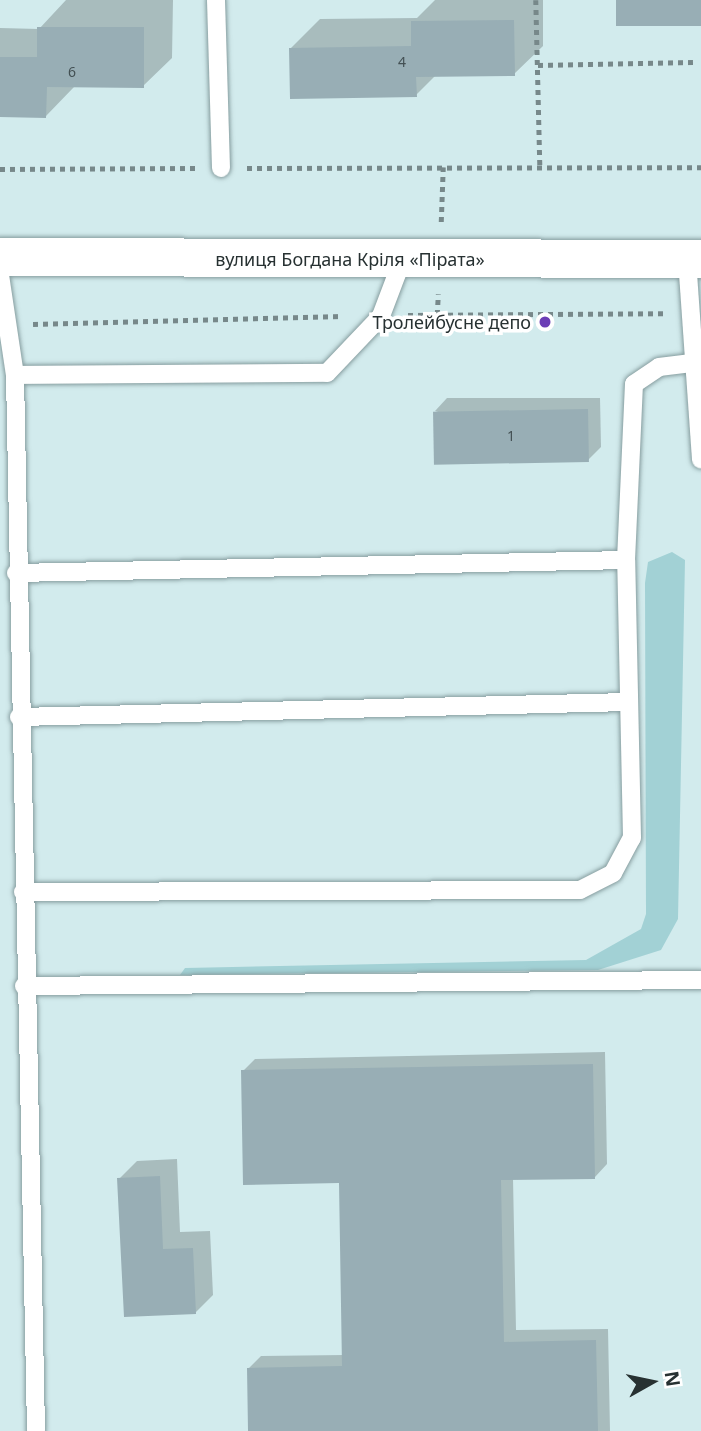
<!DOCTYPE html>
<html>
<head>
<meta charset="utf-8">
<style>
  body { margin:0 }
  #map { position:relative; width:701px; height:1431px; overflow:hidden; background:#d2ebed; font-family:"Noto Sans",sans-serif }
  div>[style] { position:absolute }
  [style*='--x'] { left:calc(var(--x)*1px); top:calc(var(--y)*1px); width:calc(var(--w)*1px); rotate:calc(var(--a)*1deg) }
  .green>* { inset:0; background:#a2d1d5 }
  .shadow>* { inset:0; background:#0003 }
  .building>* { inset:0; background:#98aeb5; transform-origin:0 0 }
  .path>* { height:4.5px; margin-top:-2.25px; transform-origin:0; background:repeating-linear-gradient(90deg,#77888a 0 5px,transparent 0 10px) }
  .roads { filter:drop-shadow(0 0 2px #869d9f) drop-shadow(0 0 2px #869d9f) }
  .lane>* { height:18px; margin:-9px; padding:0 9px; transform-origin:9px; border-radius:9px; background:#fff }
  .secondary>* { height:38px; margin:-19px; padding:0 19px; transform-origin:19px; border-radius:19px; background:#fff }
  .dots>* { width:19px; height:19px; translate:-50% -50%; box-sizing:border-box; border:4px solid #fff; border-radius:50% }
  span { translate:-50% -50%; white-space:nowrap; text-align:center; line-height:1.15; -webkit-text-stroke:7px #fff; paint-order:stroke }
  .number-label { font-size:14px; color:#435053 }
  .number-label span { -webkit-text-stroke-width:0 }
  .street-label { font-size:18px; color:#273132 }
  .poi-label { font-size:18px; color:#273132 }
  .right { translate:-100% -50%; text-align:right }
  .north { position:absolute; left:617px; top:1347px; width:70px; height:70px; -webkit-text-stroke:5px #fff; paint-order:stroke; rotate:81deg; font-size:19px; font-weight:700; line-height:28px; text-align:center; color:#273132 }
  .north::after { content:''; display:block; margin:auto; width:24px; height:32px; background:#273132; clip-path:polygon(50% 0,100% 100%,50% 72%,0 100%) }
</style>
</head>
<body>
<div id="map">
  <div class="green">
    <i style="clip-path:polygon(672px 552px,685px 560px,678px 919px,661px 950px,598px 970px,180px 975px,185px 968px,586px 960px,641px 929px,646px 914px,645px 583px,648px 562px)"></i>
  </div>
  <div class="shadow">
    <i style="clip-path:polygon(66px 0,173px 0,172px 58px,143px 86px,74px 87px,46px 116px,0 116px,0 28px,39px 29px)"></i>
    <i style="clip-path:polygon(435px 0,543px 0,543px 46px,514px 74px,436px 75px,416px 95px,291px 48px,320px 19px,417px 18px)"></i>
    <i style="clip-path:polygon(447px 398px,600px 398px,601px 447px,588px 460px,435px 411px)"></i>
    <i style="clip-path:polygon(605px 1052px,607px 1164px,595px 1177px,513px 1178px,516px 1330px,608px 1329px,610px 1431px,250px 1431px,249px 1368px,261px 1356px,344px 1355px,341px 1181px,243px 1071px,255px 1059px)"></i>
    <i style="clip-path:polygon(177px 1159px,180px 1232px,210px 1231px,213px 1295px,195px 1313px,119px 1179px,137px 1161px)"></i>
  </div>
  <div class="building">
    <i style="left:616px;top:0;width:85px;height:26px"></i>
    <i style="clip-path:polygon(514px 20px,515px 76px,416px 77px,417px 97px,290px 99px,289px 48px,411px 46px,411px 21px)"></i>
    <i style="clip-path:polygon(37px 27px,144px 27px,144px 88px,47px 87px,46px 118px,0 117px,0 57px,37px 57px)"></i>
    <i style="left:588px;top:409px;width:53px;height:155px;rotate:89deg"></i>
    <i style="clip-path:polygon(593px 1064px,595px 1179px,501px 1180px,504px 1342px,596px 1340px,598px 1431px,248px 1431px,247px 1368px,342px 1366px,339px 1183px,243px 1185px,241px 1070px)"></i>
    <i style="clip-path:polygon(160px 1176px,163px 1249px,193px 1248px,196px 1314px,124px 1317px,117px 1178px)"></i>
  </div>
  <div class="path">
    <i style="--x:536;--y:0;--w:167;--a:88.6"></i>
    <i style="--x:538;--y:65;--w:155;--a:-1.1"></i>
    <i style="--x:247;--y:168;--w:454;--a:-0.1"></i>
    <i style="--x:0;--y:169;--w:196;--a:-0.3"></i>
    <i style="--x:441;--y:222;--w:55;--a:-87.9"></i>
    <i style="--x:408;--y:315;--w:257;--a:-0.4"></i>
    <i style="--x:437;--y:315;--w:21;--a:-87"></i>
    <i style="--x:33;--y:324;--w:310;--a:-1.5"></i>
  </div>
  <div class="roads">
    <div class="lane">
      <i style="--x:216;--y:0;--w:168;--a:88.3"></i>
      <i style="--x:687;--y:259;--w:201;--a:86"></i>
      <i style="--x:0;--y:275;--w:101;--a:81.5"></i>
      <i style="--x:15;--y:375;--w:1056;--a:88.86"></i>
      <i style="--x:15;--y:375;--w:312;--a:-0.4"></i>
      <i style="--x:327;--y:373;--w:79;--a:-46.5"></i>
      <i style="--x:381;--y:316;--w:62;--a:-69.2"></i>
      <i style="--x:16;--y:573;--w:610;--a:-1.22"></i>
      <i style="--x:19;--y:717;--w:610;--a:-1.41"></i>
      <i style="--x:23;--y:892;--w:557;--a:-0.21"></i>
      <i style="--x:580;--y:890;--w:37;--a:-27"></i>
      <i style="--x:613;--y:873;--w:40;--a:-62"></i>
      <i style="--x:632;--y:838;--w:278;--a:-91.2"></i>
      <i style="--x:626;--y:560;--w:176;--a:-87.4"></i>
      <i style="--x:634;--y:384;--w:30;--a:-34"></i>
      <i style="--x:659;--y:367;--w:35;--a:-7"></i>
      <i style="--x:24;--y:986;--w:677;--a:-0.51"></i>
    </div>
    <div class="secondary">
      <i style="--x:0;--y:257;--w:701;--a:0.16"></i>
    </div>
  </div>
  <div class="dots">
    <i style="left:545px;top:322px;background:#6b3eb6"></i>
  </div>
  <div class="number-label">
    <span style="left:402px;top:62px">4</span>
    <span style="left:72px;top:72px">6</span>
    <span style="left:511px;top:436px">1</span>
  </div>
  <div class="street-label">
    <span style="left:350px;top:259px">вулиця Богдана Кріля «Пірата»</span>
  </div>
  <div class="poi-label">
    <span class="right" style="left:531px;top:322px">Тролейбусне депо</span>
  </div>
  <div class="north">N</div>
</div>
</body>
</html>
